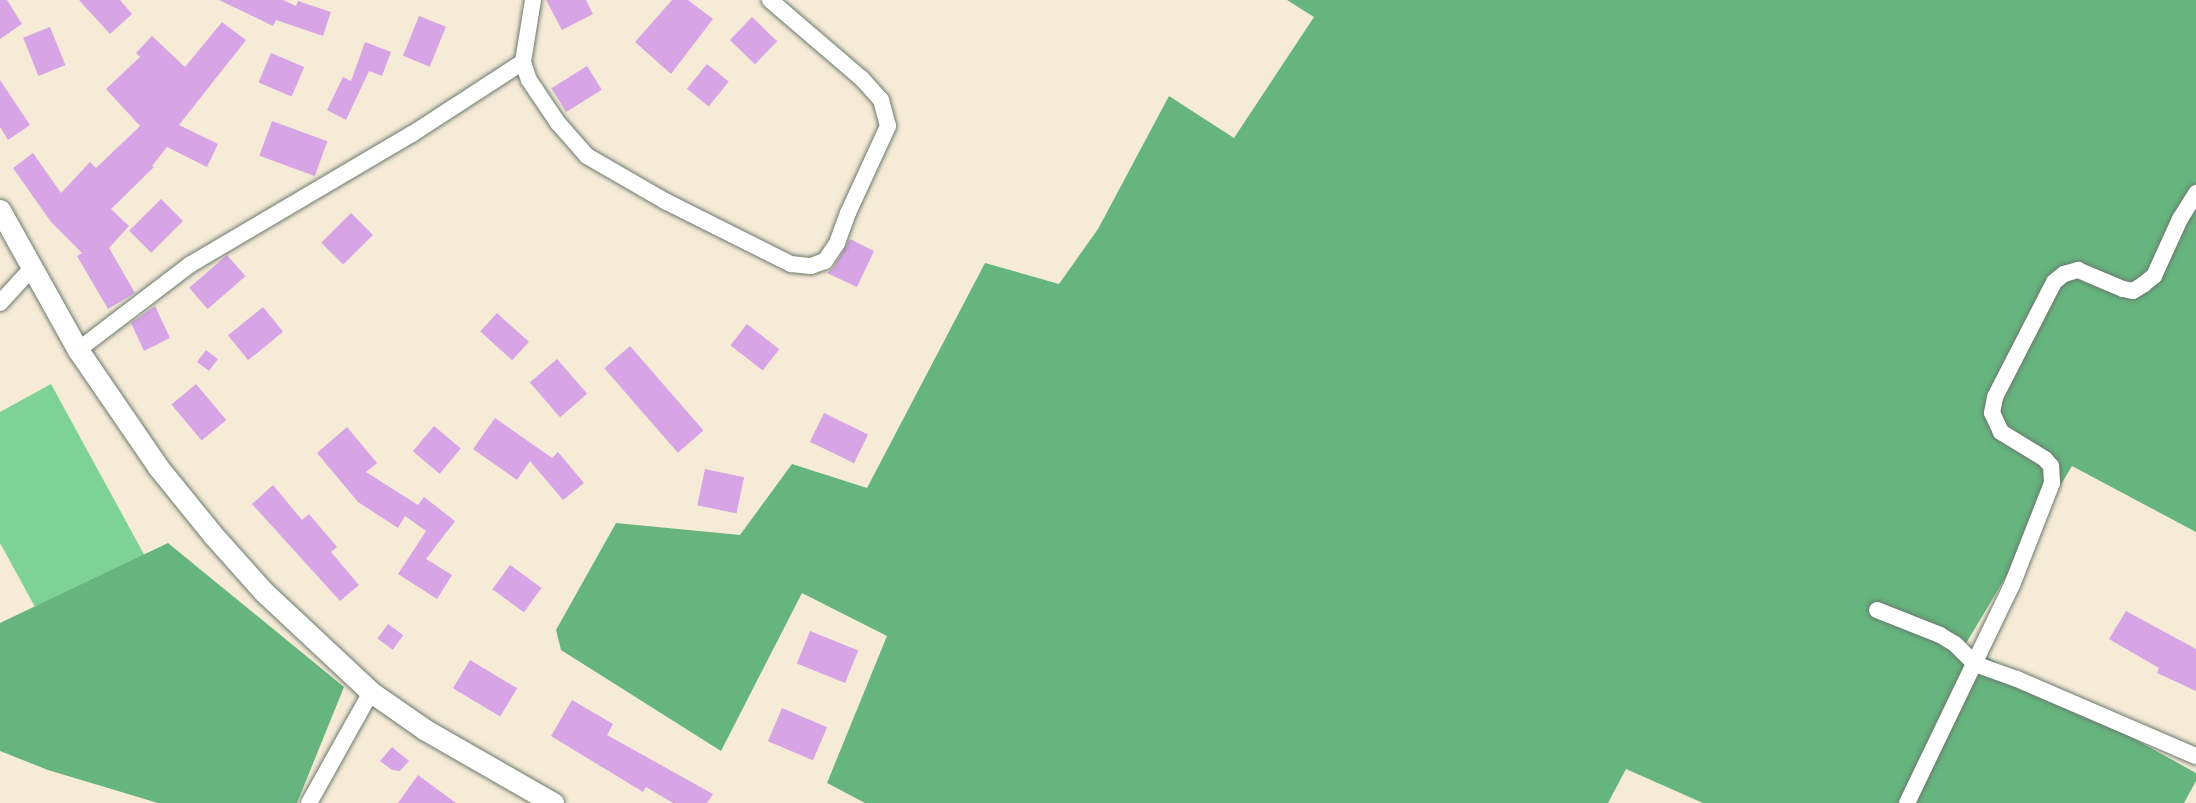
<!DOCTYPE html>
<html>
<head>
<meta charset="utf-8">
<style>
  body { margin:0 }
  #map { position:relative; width:2196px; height:803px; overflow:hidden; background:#f6ebd7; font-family:Sriracha,sans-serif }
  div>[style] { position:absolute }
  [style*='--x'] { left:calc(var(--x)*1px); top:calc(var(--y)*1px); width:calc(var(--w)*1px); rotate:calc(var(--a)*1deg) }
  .green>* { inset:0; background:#7ed295 }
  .forest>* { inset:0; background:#66b47e }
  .building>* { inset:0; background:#d7a4e6; transform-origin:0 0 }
  .roads { filter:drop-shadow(0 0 2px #6a7a6d) drop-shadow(0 0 2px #6a7a6d) }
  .minor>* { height:16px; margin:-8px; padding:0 8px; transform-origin:8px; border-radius:8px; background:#fff }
  .major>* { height:21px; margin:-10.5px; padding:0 10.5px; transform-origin:10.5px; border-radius:10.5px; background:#fff }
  span { translate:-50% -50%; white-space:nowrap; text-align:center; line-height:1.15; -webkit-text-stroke:5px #fdfcf7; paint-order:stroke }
</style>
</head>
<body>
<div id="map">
  <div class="green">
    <i style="clip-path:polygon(51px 384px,158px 580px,52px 638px,0 543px,0 412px)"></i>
  </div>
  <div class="forest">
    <i style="clip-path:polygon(1287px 0,2196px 0,2196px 532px,2072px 466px,1965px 645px,2196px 773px,2196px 781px,2184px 803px,1703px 803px,1626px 769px,1608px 803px,865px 803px,827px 783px,887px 636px,802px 593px,721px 751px,561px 650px,556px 630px,616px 523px,740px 535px,792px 464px,867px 488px,985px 263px,1059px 284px,1098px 229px,1169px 96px,1234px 138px,1314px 17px)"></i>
    <i style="clip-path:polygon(168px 543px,344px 687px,297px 803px,158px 803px,48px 770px,0 751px,0 623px)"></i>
  </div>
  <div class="building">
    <i style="clip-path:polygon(0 0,7px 0,22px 24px,0 39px)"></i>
    <i style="clip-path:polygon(79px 0,120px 0,132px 14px,110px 34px)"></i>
    <i style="clip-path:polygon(219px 0,283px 0,296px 6px,298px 1px,331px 12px,323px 36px,276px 20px,273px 26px)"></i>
    <i style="clip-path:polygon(546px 0,586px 0,593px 14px,562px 30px)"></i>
    <i style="clip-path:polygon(672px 0,688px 0,713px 19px,671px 74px,635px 42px)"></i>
    <i style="left:419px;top:16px;width:29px;height:43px;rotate:22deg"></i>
    <i style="left:752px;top:17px;width:35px;height:32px;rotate:44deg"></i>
    <i style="clip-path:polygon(222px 22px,246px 40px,179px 125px,218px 144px,207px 167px,167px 147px,152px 166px,154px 167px,111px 209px,129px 226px,109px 248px,135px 293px,108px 309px,77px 256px,82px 253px,51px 222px,13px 168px,33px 153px,61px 193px,90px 162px,96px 168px,140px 126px,106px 89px,140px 57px,136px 53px,152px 36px,185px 67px)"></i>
    <i style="left:50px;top:27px;width:41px;height:29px;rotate:68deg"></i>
    <i style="clip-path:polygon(365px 42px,391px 52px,382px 76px,369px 71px,346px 120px,327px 110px,343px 77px,351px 81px)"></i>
    <i style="left:271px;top:53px;width:36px;height:32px;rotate:23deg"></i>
    <i style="left:707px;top:64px;width:28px;height:32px;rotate:39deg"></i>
    <i style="left:587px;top:66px;width:28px;height:42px;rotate:58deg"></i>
    <i style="clip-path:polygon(0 80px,30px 125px,8px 140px,0 127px)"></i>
    <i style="left:272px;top:121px;width:59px;height:37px;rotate:20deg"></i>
    <i style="left:161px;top:199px;width:31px;height:45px;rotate:45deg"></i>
    <i style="left:351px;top:213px;width:31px;height:42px;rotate:45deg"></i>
    <i style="clip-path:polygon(850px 239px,874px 251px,857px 287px,827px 273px,834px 267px)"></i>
    <i style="left:227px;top:255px;width:28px;height:50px;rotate:49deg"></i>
    <i style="clip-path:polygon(155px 306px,170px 338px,144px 351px,131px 323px)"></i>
    <i style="left:263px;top:307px;width:32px;height:45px;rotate:51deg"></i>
    <i style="left:497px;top:313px;width:43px;height:25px;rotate:42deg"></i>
    <i style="left:747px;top:324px;width:41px;height:27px;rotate:38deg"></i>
    <i style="left:630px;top:346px;width:112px;height:34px;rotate:49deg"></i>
    <i style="left:206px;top:350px;width:15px;height:15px;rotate:37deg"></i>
    <i style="left:557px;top:359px;width:46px;height:36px;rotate:49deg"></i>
    <i style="left:196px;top:384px;width:47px;height:32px;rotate:50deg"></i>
    <i style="left:824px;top:413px;width:49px;height:32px;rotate:26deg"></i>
    <i style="clip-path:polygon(495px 418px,552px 458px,558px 452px,584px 483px,563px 500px,530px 461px,517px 480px,473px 449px)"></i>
    <i style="left:434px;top:426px;width:35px;height:33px;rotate:40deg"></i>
    <i style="clip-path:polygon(347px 427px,377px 463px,366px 472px,418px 505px,424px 497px,455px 521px,426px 559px,452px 575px,437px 599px,398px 574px,426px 531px,405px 516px,398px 528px,358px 502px,317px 453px)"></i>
    <i style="left:705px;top:469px;width:40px;height:37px;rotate:12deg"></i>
    <i style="clip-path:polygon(273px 485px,302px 520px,309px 514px,337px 547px,331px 552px,359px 585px,340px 601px,252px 504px)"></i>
    <i style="left:510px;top:565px;width:39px;height:30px;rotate:36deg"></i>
    <i style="clip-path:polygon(2126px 611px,2196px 649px,2196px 691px,2157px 673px,2159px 668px,2109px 639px)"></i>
    <i style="left:388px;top:624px;width:19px;height:18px;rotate:36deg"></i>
    <i style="left:810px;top:631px;width:52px;height:35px;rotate:22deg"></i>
    <i style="left:470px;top:660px;width:55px;height:33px;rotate:31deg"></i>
    <i style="clip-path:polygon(572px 700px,613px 724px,607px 735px,713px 794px,707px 803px,673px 803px,646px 787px,643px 792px,551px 736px)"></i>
    <i style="left:782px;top:708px;width:49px;height:36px;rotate:23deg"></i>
    <i style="clip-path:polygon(392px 747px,409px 761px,400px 771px,392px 770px,380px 761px)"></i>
    <i style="clip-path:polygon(418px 775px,456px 803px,398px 803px)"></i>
  </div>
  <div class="roads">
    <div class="minor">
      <i style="--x:533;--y:0;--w:63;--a:99.2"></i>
      <i style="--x:523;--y:62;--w:19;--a:72"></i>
      <i style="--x:529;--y:80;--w:52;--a:56"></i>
      <i style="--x:558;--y:123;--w:44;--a:48.7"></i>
      <i style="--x:587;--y:156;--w:90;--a:30"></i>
      <i style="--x:665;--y:201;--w:141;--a:26.6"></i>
      <i style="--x:791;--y:264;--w:20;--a:6"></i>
      <i style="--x:811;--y:266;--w:15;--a:-20"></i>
      <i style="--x:825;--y:261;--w:22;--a:-56"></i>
      <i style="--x:837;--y:243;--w:32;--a:-70"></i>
      <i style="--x:848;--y:213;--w:96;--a:-65.3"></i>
      <i style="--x:888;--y:126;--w:27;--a:-105"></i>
      <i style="--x:881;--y:100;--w:30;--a:-132"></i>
      <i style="--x:861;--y:78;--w:120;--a:-139.4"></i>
      <i style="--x:0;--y:303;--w:47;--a:-47.6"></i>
      <i style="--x:78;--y:350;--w:142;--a:-37.3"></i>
      <i style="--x:191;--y:264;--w:256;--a:-30.5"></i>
      <i style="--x:412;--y:134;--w:132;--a:-33"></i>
      <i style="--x:1877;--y:610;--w:68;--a:21.6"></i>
      <i style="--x:1940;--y:635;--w:17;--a:31"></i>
      <i style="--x:1955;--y:644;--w:28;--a:45"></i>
      <i style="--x:1975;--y:664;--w:45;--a:19.7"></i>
      <i style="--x:2017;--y:679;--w:195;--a:23.3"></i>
      <i style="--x:309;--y:803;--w:127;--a:-60.8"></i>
      <i style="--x:1907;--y:803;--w:242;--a:-64.3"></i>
      <i style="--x:2012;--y:585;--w:110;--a:-68.6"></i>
      <i style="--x:2052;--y:483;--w:17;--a:-93"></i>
      <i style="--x:2051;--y:466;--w:9;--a:-131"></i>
      <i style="--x:2045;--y:459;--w:52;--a:-148.5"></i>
      <i style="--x:2001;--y:432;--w:21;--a:-115"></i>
      <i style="--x:1992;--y:413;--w:16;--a:-79"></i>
      <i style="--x:1995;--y:397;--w:129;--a:-62.8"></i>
      <i style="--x:2054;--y:282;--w:13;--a:-39"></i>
      <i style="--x:2064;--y:274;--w:15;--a:-16"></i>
      <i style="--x:2078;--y:270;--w:49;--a:22.9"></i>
      <i style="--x:2123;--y:289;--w:10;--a:11"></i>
      <i style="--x:2133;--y:291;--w:13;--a:-32"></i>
      <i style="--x:2144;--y:284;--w:13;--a:-39"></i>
      <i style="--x:2154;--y:276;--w:63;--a:-65.5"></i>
      <i style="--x:2180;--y:219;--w:31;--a:-58"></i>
    </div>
    <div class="major">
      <i style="--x:0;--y:210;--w:160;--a:60.9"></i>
      <i style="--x:78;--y:350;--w:142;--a:55.6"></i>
      <i style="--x:158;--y:467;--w:87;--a:51"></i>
      <i style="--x:213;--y:535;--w:76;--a:48.2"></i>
      <i style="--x:264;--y:592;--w:146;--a:43.1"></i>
      <i style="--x:371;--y:692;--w:65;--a:34.9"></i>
      <i style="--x:424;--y:729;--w:149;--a:29.8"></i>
    </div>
  </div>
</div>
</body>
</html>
